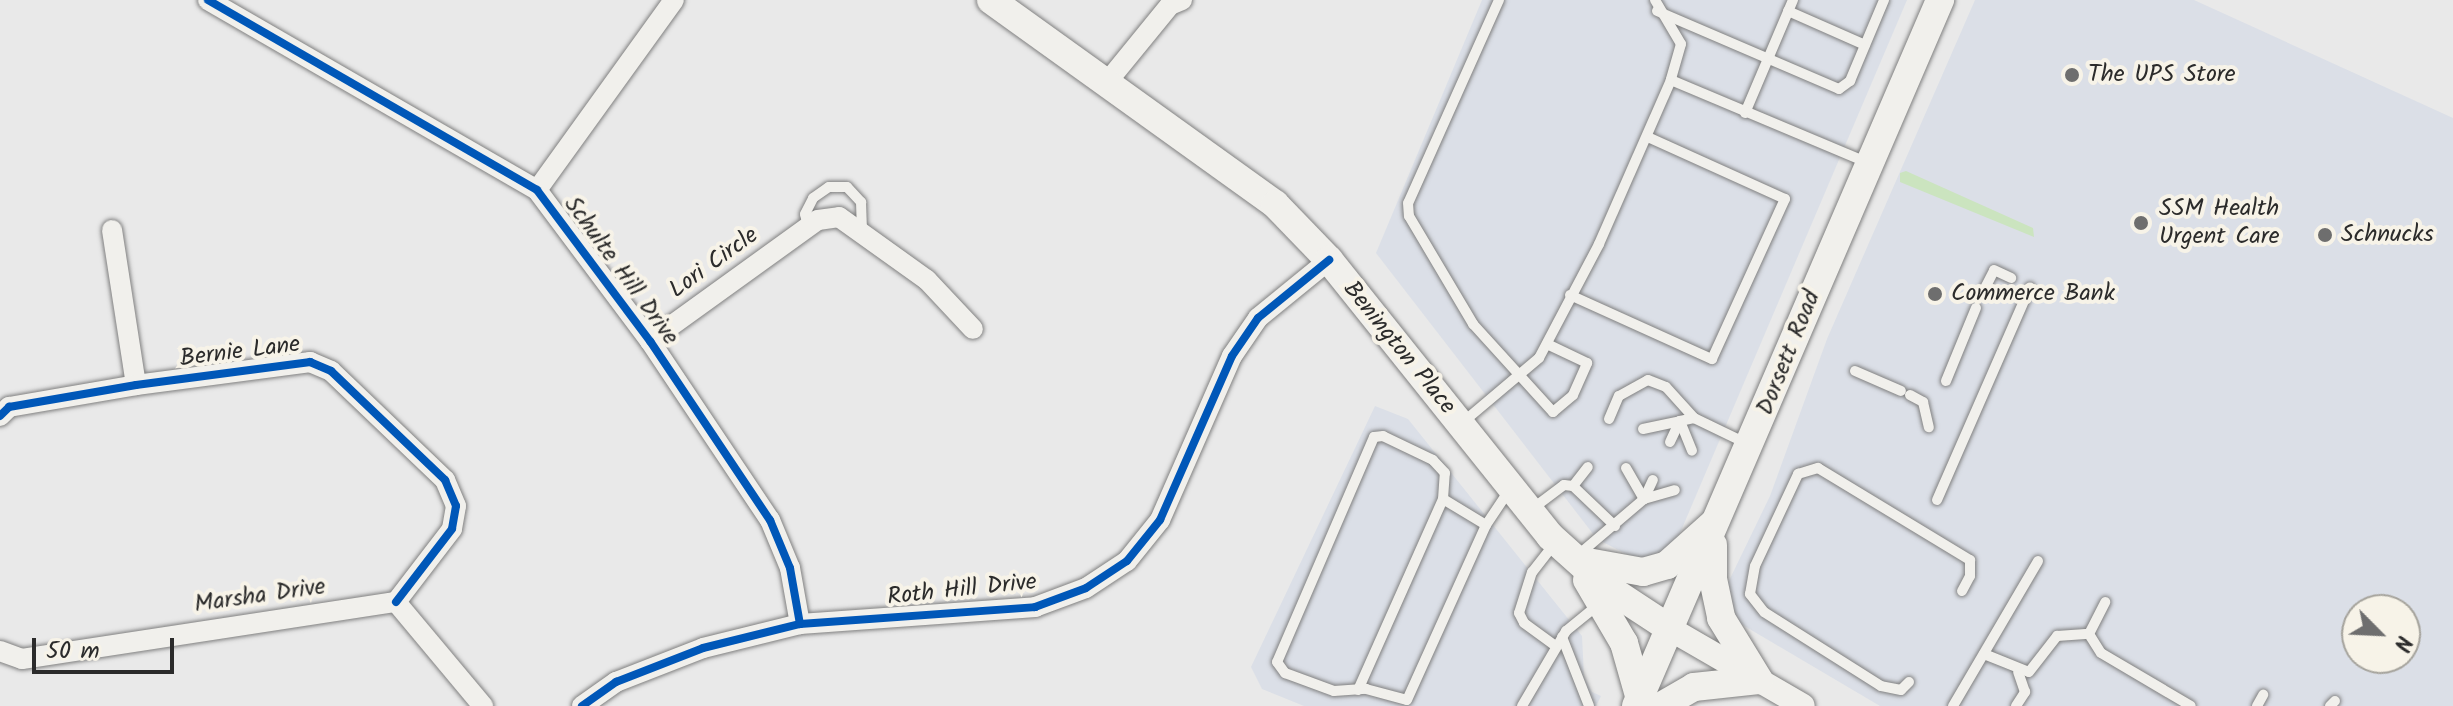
<!DOCTYPE html>
<html>
<head>
<meta charset="utf-8">
<style>
  body { margin:0 }
  #map { position:relative; width:2453px; height:706px; overflow:hidden; background:#e9e9e9; font-family:Kalam,sans-serif }
  div>[style] { position:absolute }
  [style*='--x'] { left:calc(var(--x)*1px); top:calc(var(--y)*1px); width:calc(var(--w)*1px); rotate:calc(var(--a)*1deg) }
  .built>* { inset:0; background:#dbdfe7 }
  .green>* { inset:0; background:#cbe4bf }
  .roads { filter:drop-shadow(0 0 2px #808080) drop-shadow(0 0 2px #808080) }
  .service>* { height:10px; margin:-5px; padding:0 5px; transform-origin:5px; border-radius:5px; background:#f1f0ec }
  .minor>* { height:20px; margin:-10px; padding:0 10px; transform-origin:10px; border-radius:10px; background:#f1f0ec }
  .tertiary>* { height:24px; margin:-12px; padding:0 12px; transform-origin:12px; border-radius:12px; background:#f1f0ec }
  .secondary>* { height:28px; margin:-14px; padding:0 14px; transform-origin:14px; border-radius:14px; background:#f1f0ec }
  .cycleway>* { height:8px; margin:-4px; padding:0 4px; transform-origin:4px; border-radius:4px; background:#0057b8 }
  .dots>* { width:22px; height:22px; translate:-50% -50%; box-sizing:border-box; border:4px solid #f7f3e8; border-radius:50% }
  span { translate:-50% -50%; white-space:nowrap; text-align:center; line-height:1.15; -webkit-text-stroke:8px #f7f3e8; paint-order:stroke }
  .poi-label { font-size:24px; color:#2b2b2b }
  .left { translate:0 -50%; text-align:left }
  .street-label { font-size:24px; color:#2b2b2b }
  .north { position:absolute; left:2341px; top:594px; width:80px; height:80px; box-sizing:border-box; background:#f7f3e8; border:2px solid #a5a39c; border-radius:50%; rotate:114deg; font-size:22px; font-weight:700; line-height:32px; text-align:center; color:#2b2b2b }
  .north::after { content:''; display:block; margin:auto; width:28px; height:36px; background:#6e6e6e; clip-path:polygon(50% 0,100% 100%,50% 72%,0 100%) }
  .scale { position:absolute; left:32px; top:638px; width:142px; height:36px; box-sizing:border-box; border:4px solid #2b2b2b; border-top:0; padding-left:10px; font-size:24px; line-height:28px; white-space:nowrap; color:#2b2b2b; -webkit-text-stroke:6px #f7f3e8; paint-order:stroke }
</style>
</head>
<body>
<div id="map">
  <div class="built">
    <i style="clip-path:polygon(1482px 0,1907px 0,1663px 573px,1597px 539px,1376px 253px)"></i>
    <i style="clip-path:polygon(evenodd,1975px 0,2194px 0,2453px 118px,2453px 706px,1880px 706px,1736px 621px,1726px 587px,1770px 496px,1827px 339px,1975px 0,2357px 610px,2405px 610px,2405px 658px,2357px 658px,2357px 610px)"></i>
    <i style="clip-path:polygon(1375px 406px,1408px 419px,1582px 636px,1584px 676px,1592px 692px,1601px 696px,1596px 706px,1304px 706px,1262px 689px,1251px 667px)"></i>
  </div>
  <div class="green">
    <i style="clip-path:polygon(1906px 171px,2033px 228px,2034px 237px,1900px 182px,1900px 173px)"></i>
  </div>
  <div class="roads">
    <div class="service">
      <i style="--x:1499;--y:0;--w:222;--a:114.1"></i>
      <i style="--x:1408;--y:203;--w:13;--a:86"></i>
      <i style="--x:1409;--y:216;--w:126;--a:59.3"></i>
      <i style="--x:1473;--y:324;--w:119;--a:47.7"></i>
      <i style="--x:1553;--y:412;--w:26;--a:-40"></i>
      <i style="--x:1573;--y:395;--w:35;--a:-66"></i>
      <i style="--x:1587;--y:363;--w:44;--a:-154.6"></i>
      <i style="--x:1655;--y:0;--w:51;--a:59.4"></i>
      <i style="--x:1681;--y:44;--w:37;--a:106"></i>
      <i style="--x:1657;--y:11;--w:198;--a:23.2"></i>
      <i style="--x:1839;--y:89;--w:14;--a:-36"></i>
      <i style="--x:1850;--y:81;--w:88;--a:-67.2"></i>
      <i style="--x:1788;--y:11;--w:84;--a:23.8"></i>
      <i style="--x:1745;--y:113;--w:123;--a:-67"></i>
      <i style="--x:808;--y:227;--w:13;--a:-103"></i>
      <i style="--x:805;--y:214;--w:18;--a:-63"></i>
      <i style="--x:813;--y:198;--w:19;--a:-35"></i>
      <i style="--x:829;--y:187;--w:18;--a:0"></i>
      <i style="--x:847;--y:187;--w:21;--a:47"></i>
      <i style="--x:861;--y:202;--w:28;--a:88"></i>
      <i style="--x:1984;--y:290;--w:22;--a:-63"></i>
      <i style="--x:1994;--y:270;--w:19;--a:25"></i>
      <i style="--x:1570;--y:295;--w:156;--a:24.3"></i>
      <i style="--x:1712;--y:359;--w:176;--a:-65.5"></i>
      <i style="--x:1785;--y:199;--w:150;--a:-155.7"></i>
      <i style="--x:1855;--y:371;--w:50;--a:23.5"></i>
      <i style="--x:1946;--y:381;--w:79;--a:-67.7"></i>
      <i style="--x:1910;--y:395;--w:15;--a:28"></i>
      <i style="--x:1923;--y:402;--w:26;--a:77"></i>
      <i style="--x:1609;--y:419;--w:25;--a:-67"></i>
      <i style="--x:1619;--y:396;--w:33;--a:-29"></i>
      <i style="--x:1648;--y:380;--w:19;--a:21"></i>
      <i style="--x:1666;--y:387;--w:42;--a:47.9"></i>
      <i style="--x:1462;--y:423;--w:101;--a:-40.2"></i>
      <i style="--x:1539;--y:358;--w:129;--a:-62.2"></i>
      <i style="--x:1599;--y:244;--w:179;--a:-66.3"></i>
      <i style="--x:1671;--y:80;--w:214;--a:22.8"></i>
      <i style="--x:1643;--y:429;--w:38;--a:-12"></i>
      <i style="--x:1680;--y:421;--w:32;--a:68"></i>
      <i style="--x:1670;--y:442;--w:23;--a:-65"></i>
      <i style="--x:1680;--y:421;--w:14;--a:-12"></i>
      <i style="--x:1694;--y:418;--w:58;--a:25.7"></i>
      <i style="--x:1626;--y:468;--w:36;--a:60"></i>
      <i style="--x:1644;--y:499;--w:32;--a:-16"></i>
      <i style="--x:1573;--y:486;--w:24;--a:-52"></i>
      <i style="--x:1937;--y:500;--w:232;--a:-66.4"></i>
      <i style="--x:1532;--y:509;--w:40;--a:-37"></i>
      <i style="--x:1564;--y:485;--w:9;--a:6"></i>
      <i style="--x:1573;--y:486;--w:58;--a:43.6"></i>
      <i style="--x:1486;--y:525;--w:50;--a:-148.8"></i>
      <i style="--x:1443;--y:499;--w:26;--a:-86"></i>
      <i style="--x:1445;--y:473;--w:18;--a:-133"></i>
      <i style="--x:1433;--y:460;--w:55;--a:-154.4"></i>
      <i style="--x:1383;--y:436;--w:9;--a:174"></i>
      <i style="--x:1374;--y:437;--w:245;--a:113.3"></i>
      <i style="--x:1277;--y:662;--w:14;--a:54"></i>
      <i style="--x:1285;--y:673;--w:52;--a:20.2"></i>
      <i style="--x:1334;--y:691;--w:32;--a:-4"></i>
      <i style="--x:1366;--y:689;--w:42;--a:15"></i>
      <i style="--x:1407;--y:700;--w:192;--a:-65.7"></i>
      <i style="--x:1486;--y:525;--w:43;--a:-56.3"></i>
      <i style="--x:1555;--y:543;--w:37;--a:128"></i>
      <i style="--x:1532;--y:572;--w:43;--a:107.6"></i>
      <i style="--x:1519;--y:613;--w:11;--a:63"></i>
      <i style="--x:1524;--y:623;--w:39;--a:36"></i>
      <i style="--x:1577;--y:556;--w:88;--a:-40.4"></i>
      <i style="--x:1644;--y:499;--w:21;--a:-65"></i>
      <i style="--x:2089;--y:634;--w:22;--a:58"></i>
      <i style="--x:2101;--y:653;--w:104;--a:30.5"></i>
      <i style="--x:1562;--y:637;--w:74;--a:68.6"></i>
      <i style="--x:1984;--y:654;--w:48;--a:21.8"></i>
      <i style="--x:2029;--y:672;--w:46;--a:-52.1"></i>
      <i style="--x:2057;--y:636;--w:32;--a:-4"></i>
      <i style="--x:2089;--y:634;--w:36;--a:-63"></i>
      <i style="--x:1909;--y:682;--w:11;--a:135"></i>
      <i style="--x:1901;--y:690;--w:20;--a:-169"></i>
      <i style="--x:1881;--y:686;--w:138;--a:-147.7"></i>
      <i style="--x:1764;--y:612;--w:23;--a:-128"></i>
      <i style="--x:1750;--y:594;--w:28;--a:-80"></i>
      <i style="--x:1755;--y:566;--w:102;--a:-64.9"></i>
      <i style="--x:1798;--y:474;--w:21;--a:-17"></i>
      <i style="--x:1818;--y:468;--w:178;--a:31.2"></i>
      <i style="--x:1970;--y:560;--w:16;--a:90"></i>
      <i style="--x:1970;--y:576;--w:17;--a:118"></i>
      <i style="--x:1358;--y:690;--w:209;--a:-66"></i>
      <i style="--x:1522;--y:706;--w:87;--a:-59.6"></i>
      <i style="--x:1566;--y:631;--w:43;--a:-39.3"></i>
      <i style="--x:1953;--y:706;--w:168;--a:-59.6"></i>
      <i style="--x:2016;--y:706;--w:17;--a:-57"></i>
      <i style="--x:2025;--y:692;--w:21;--a:-109"></i>
      <i style="--x:2257;--y:706;--w:13;--a:-61"></i>
      <i style="--x:2330;--y:706;--w:7;--a:-45"></i>
    </div>
    <div class="minor">
      <i style="--x:208;--y:0;--w:380;--a:30"></i>
      <i style="--x:537;--y:190;--w:189;--a:53.2"></i>
      <i style="--x:650;--y:341;--w:216;--a:56.2"></i>
      <i style="--x:770;--y:520;--w:52;--a:67.4"></i>
      <i style="--x:790;--y:568;--w:57;--a:79.9"></i>
      <i style="--x:1108;--y:81;--w:98;--a:-50.8"></i>
      <i style="--x:1170;--y:5;--w:13;--a:-23"></i>
      <i style="--x:537;--y:190;--w:234;--a:-54.2"></i>
      <i style="--x:112;--y:230;--w:157;--a:81.2"></i>
      <i style="--x:650;--y:341;--w:207;--a:-35.8"></i>
      <i style="--x:818;--y:220;--w:21;--a:-8"></i>
      <i style="--x:839;--y:217;--w:108;--a:35.6"></i>
      <i style="--x:927;--y:280;--w:67;--a:46.8"></i>
      <i style="--x:0;--y:416;--w:13;--a:-45"></i>
      <i style="--x:9;--y:407;--w:129;--a:-9.8"></i>
      <i style="--x:136;--y:385;--w:176;--a:-7.5"></i>
      <i style="--x:310;--y:362;--w:23;--a:23"></i>
      <i style="--x:331;--y:371;--w:158;--a:43.7"></i>
      <i style="--x:445;--y:480;--w:28;--a:67"></i>
      <i style="--x:456;--y:506;--w:23;--a:100"></i>
      <i style="--x:452;--y:529;--w:92;--a:127.5"></i>
      <i style="--x:396;--y:602;--w:136;--a:50.1"></i>
      <i style="--x:0;--y:651;--w:23;--a:20"></i>
      <i style="--x:22;--y:659;--w:378;--a:-8.7"></i>
      <i style="--x:582;--y:706;--w:42;--a:-35.2"></i>
      <i style="--x:616;--y:682;--w:93;--a:-21.3"></i>
      <i style="--x:703;--y:648;--w:100;--a:-13.9"></i>
      <i style="--x:800;--y:624;--w:236;--a:-4.1"></i>
      <i style="--x:1035;--y:607;--w:54;--a:-20.4"></i>
      <i style="--x:1086;--y:588;--w:49;--a:-33.4"></i>
      <i style="--x:1127;--y:561;--w:53;--a:-51.2"></i>
      <i style="--x:1160;--y:520;--w:179;--a:-66.3"></i>
      <i style="--x:1232;--y:356;--w:46;--a:-55.6"></i>
      <i style="--x:1258;--y:318;--w:92;--a:-39.2"></i>
    </div>
    <div class="tertiary">
      <i style="--x:1672;--y:630;--w:151;--a:30.1"></i>
    </div>
    <div class="secondary">
      <i style="--x:991;--y:0;--w:350;--a:35.7"></i>
      <i style="--x:1275;--y:204;--w:78;--a:46"></i>
      <i style="--x:1329;--y:260;--w:354;--a:51.3"></i>
      <i style="--x:1550;--y:536;--w:78;--a:41.9"></i>
      <i style="--x:1608;--y:588;--w:77;--a:33.3"></i>
      <i style="--x:1713;--y:545;--w:34;--a:90"></i>
      <i style="--x:1713;--y:579;--w:40;--a:78"></i>
      <i style="--x:1721;--y:618;--w:73;--a:58.5"></i>
      <i style="--x:1582;--y:561;--w:62;--a:10.2"></i>
      <i style="--x:1643;--y:572;--w:25;--a:-16"></i>
      <i style="--x:1667;--y:565;--w:63;--a:-41.8"></i>
      <i style="--x:1587;--y:580;--w:73;--a:59.6"></i>
      <i style="--x:1624;--y:643;--w:58;--a:74.1"></i>
      <i style="--x:1636;--y:706;--w:769;--a:-66.7"></i>
      <i style="--x:1661;--y:706;--w:38;--a:-30"></i>
      <i style="--x:1694;--y:687;--w:65;--a:-6.1"></i>
    </div>
  </div>
  <div class="cycleway">
    <i style="--x:208;--y:0;--w:380;--a:30"></i>
    <i style="--x:537;--y:190;--w:189;--a:53.2"></i>
    <i style="--x:650;--y:341;--w:216;--a:56.2"></i>
    <i style="--x:770;--y:520;--w:52;--a:67.4"></i>
    <i style="--x:790;--y:568;--w:57;--a:79.9"></i>
    <i style="--x:0;--y:416;--w:13;--a:-45"></i>
    <i style="--x:9;--y:407;--w:129;--a:-9.8"></i>
    <i style="--x:136;--y:385;--w:176;--a:-7.5"></i>
    <i style="--x:310;--y:362;--w:23;--a:23"></i>
    <i style="--x:331;--y:371;--w:158;--a:43.7"></i>
    <i style="--x:445;--y:480;--w:28;--a:67"></i>
    <i style="--x:456;--y:506;--w:23;--a:100"></i>
    <i style="--x:452;--y:529;--w:92;--a:127.5"></i>
    <i style="--x:582;--y:706;--w:42;--a:-35.2"></i>
    <i style="--x:616;--y:682;--w:93;--a:-21.3"></i>
    <i style="--x:703;--y:648;--w:100;--a:-13.9"></i>
    <i style="--x:800;--y:624;--w:236;--a:-4.1"></i>
    <i style="--x:1035;--y:607;--w:54;--a:-20.4"></i>
    <i style="--x:1086;--y:588;--w:49;--a:-33.4"></i>
    <i style="--x:1127;--y:561;--w:53;--a:-51.2"></i>
    <i style="--x:1160;--y:520;--w:179;--a:-66.3"></i>
    <i style="--x:1232;--y:356;--w:46;--a:-55.6"></i>
    <i style="--x:1258;--y:318;--w:92;--a:-39.2"></i>
  </div>
  <div class="dots">
    <i style="left:2072px;top:75px;background:#6e6e6e"></i>
    <i style="left:2141px;top:223px;background:#6e6e6e"></i>
    <i style="left:2325px;top:235px;background:#6e6e6e"></i>
    <i style="left:1935px;top:294px;background:#6e6e6e"></i>
  </div>
  <div class="poi-label">
    <span class="left" style="left:2088px;top:75px">The UPS Store</span>
    <span class="left" style="left:2159px;top:223px">SSM Health<br>Urgent Care</span>
    <span class="left" style="left:2341px;top:235px">Schnucks</span>
    <span class="left" style="left:1951px;top:294px">Commerce Bank</span>
  </div>
  <div class="street-label">
    <span style="left:714px;top:263px;rotate:-36deg">Lori Circle</span>
    <span style="left:621px;top:271px;rotate:54deg">Schulte Hill Drive</span>
    <span style="left:1399px;top:348px;rotate:51deg">Benington Place</span>
    <span style="left:240px;top:352px;rotate:-7deg">Bernie Lane</span>
    <span style="left:1789px;top:353px;rotate:-68deg">Dorsett Road</span>
    <span style="left:962px;top:590px;rotate:-6deg">Roth Hill Drive</span>
    <span style="left:260px;top:596px;rotate:-8deg">Marsha Drive</span>
  </div>
  <div class="north">N</div>
  <div class="scale">50 m</div>
</div>
</body>
</html>
